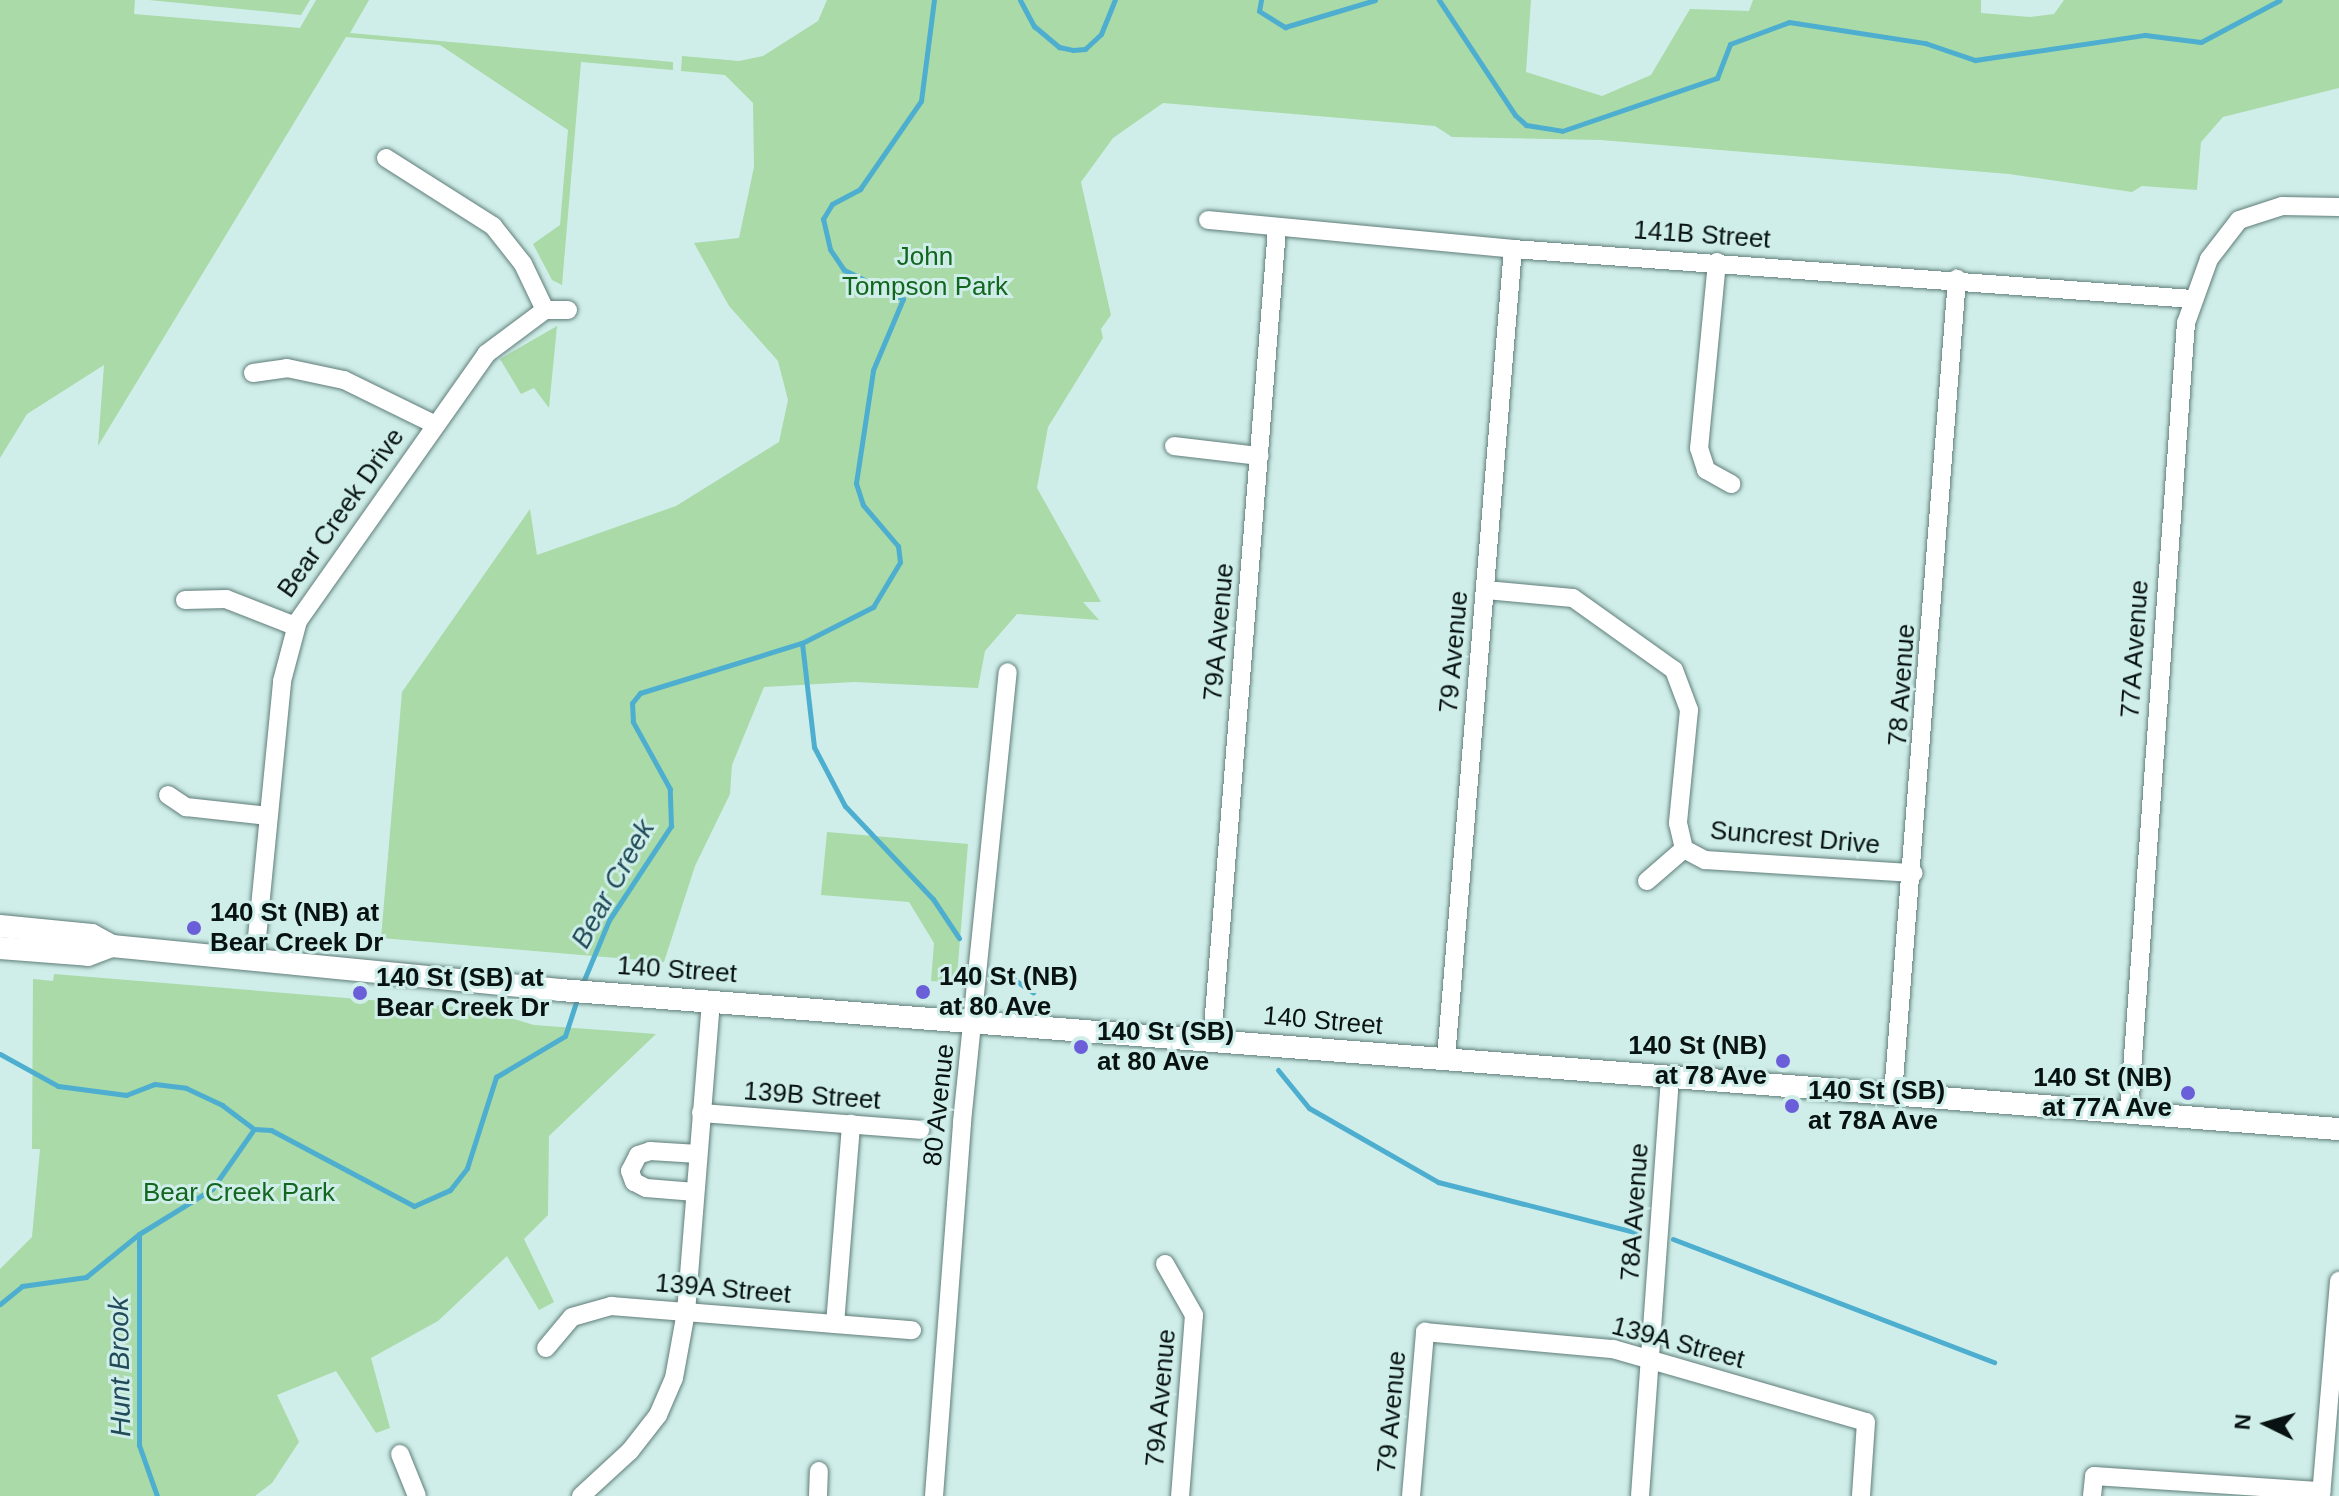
<!DOCTYPE html>
<html>
<head>
<meta charset="utf-8">
<style>
  body { margin:0 }
  #map { position:relative; width:2339px; height:1496px; overflow:hidden; background:#cfeee9; font-family:Arial,sans-serif }
  div>[style] { position:absolute }
  [style*='--x'] { left:calc(var(--x)*1px); top:calc(var(--y)*1px); width:calc(var(--w)*1px); rotate:calc(var(--a)*1deg) }
  .green>* { inset:0; background:#a9daa8 }
  .stream>* { height:5px; margin:-2.5px; padding:0 2.5px; transform-origin:2.5px; border-radius:2.5px; background:#4eaecf }
  .roads { filter:drop-shadow(0 0 2px #607d79) drop-shadow(0 0 2px #607d79) }
  .minor>* { height:18px; margin:-9px; padding:0 9px; transform-origin:9px; border-radius:9px; background:#fff }
  .major>* { height:22px; margin:-11px; padding:0 11px; transform-origin:11px; border-radius:11px; background:#fff }
  .dots>* { width:22px; height:22px; translate:-50% -50%; box-sizing:border-box; border:4px solid #cfeee9; border-radius:50% }
  span { translate:-50% -50%; white-space:nowrap; text-align:center; line-height:1.15; -webkit-text-stroke:6px #cfeee9; paint-order:stroke }
  .street-label { font-size:26px; color:#071211 }
  .park-label { font-size:26px; color:#13661e }
  .poi-label { font-size:26px; color:#071211; font-weight:700 }
  .left { translate:0 -50%; text-align:left }
  .right { translate:-100% -50%; text-align:right }
  .water-label { font-size:28px; color:#224b5a; font-style:italic }
  .north { position:absolute; left:2227px; top:1384px; width:80px; height:80px; -webkit-text-stroke:6px #cfeee9; paint-order:stroke; rotate:275deg; font-size:22px; font-weight:700; line-height:32px; text-align:center; color:#071211 }
  .north::after { content:''; display:block; margin:auto; width:28px; height:36px; background:#071211; clip-path:polygon(50% 0,100% 100%,50% 72%,0 100%) }
</style>
</head>
<body>
<div id="map">
  <div class="green">
    <i style="clip-path:polygon(0 0,135px 0,134px 14px,300px 28px,316px 0,369px 0,350px 33px,673px 62px,673px 70px,581px 62px,562px 285px,552px 280px,533px 244px,560px 225px,568px 130px,440px 45px,346px 37px,98px 446px,104px 365px,27px 414px,0 458px)"></i>
    <i style="clip-path:polygon(149px 0,310px 0,301px 15px)"></i>
    <i style="clip-path:polygon(827px 0,1531px 0,1526px 72px,1602px 96px,1651px 75px,1690px 9px,1749px 11px,1753px 0,1981px 0,1981px 13px,2030px 17px,2054px 14px,2064px 0,2339px 0,2339px 88px,2223px 117px,2201px 142px,2197px 190px,2142px 186px,2132px 192px,2009px 174px,1601px 140px,1452px 137px,1435px 126px,1163px 103px,1113px 138px,1081px 182px,1111px 315px,1101px 329px,1103px 338px,1048px 427px,1037px 488px,1101px 602px,1083px 602px,1099px 620px,1017px 614px,985px 651px,978px 688px,854px 682px,764px 687px,732px 765px,730px 794px,695px 866px,664px 962px,381px 938px,402px 692px,530px 509px,537px 555px,676px 506px,779px 442px,788px 400px,778px 361px,729px 306px,694px 243px,739px 238px,754px 167px,753px 103px,725px 75px,681px 71px,682px 56px,739px 61px,763px 56px,818px 21px)"></i>
    <i style="clip-path:polygon(557px 326px,549px 408px,534px 388px,521px 394px,500px 359px)"></i>
    <i style="clip-path:polygon(827px 832px,968px 844px,957px 976px,950px 982px,931px 981px,934px 943px,909px 902px,821px 895px)"></i>
    <i style="clip-path:polygon(54px 974px,481px 1009px,534px 1025px,656px 1034px,549px 1136px,548px 1215px,524px 1239px,554px 1302px,539px 1310px,507px 1256px,438px 1321px,371px 1358px,390px 1428px,376px 1433px,336px 1371px,277px 1395px,299px 1442px,272px 1483px,255px 1496px,0 1496px,0 1269px,32px 1237px,40px 1149px,32px 1149px,33px 979px,53px 981px)"></i>
  </div>
  <div class="stream">
    <i style="--x:1020;--y:0;--w:30;--a:62"></i>
    <i style="--x:1034;--y:26;--w:33;--a:40"></i>
    <i style="--x:1059;--y:47;--w:14;--a:12"></i>
    <i style="--x:1073;--y:50;--w:12;--a:-5"></i>
    <i style="--x:1085;--y:49;--w:22;--a:-43"></i>
    <i style="--x:1101;--y:34;--w:37;--a:-68"></i>
    <i style="--x:1261;--y:0;--w:11;--a:100"></i>
    <i style="--x:1259;--y:11;--w:31;--a:32"></i>
    <i style="--x:1285;--y:27;--w:94;--a:-16.7"></i>
    <i style="--x:1439;--y:0;--w:138;--a:56.5"></i>
    <i style="--x:1515;--y:115;--w:15;--a:42"></i>
    <i style="--x:1526;--y:125;--w:36;--a:9"></i>
    <i style="--x:1562;--y:131;--w:164;--a:-18.9"></i>
    <i style="--x:1717;--y:78;--w:36;--a:-69"></i>
    <i style="--x:1730;--y:44;--w:63;--a:-20.4"></i>
    <i style="--x:1789;--y:22;--w:138;--a:8.8"></i>
    <i style="--x:1925;--y:43;--w:53;--a:18.8"></i>
    <i style="--x:1975;--y:60;--w:172;--a:-8.4"></i>
    <i style="--x:2145;--y:35;--w:56;--a:7.1"></i>
    <i style="--x:2201;--y:42;--w:89;--a:-28"></i>
    <i style="--x:802;--y:643;--w:105;--a:83.4"></i>
    <i style="--x:814;--y:747;--w:67;--a:62.3"></i>
    <i style="--x:845;--y:806;--w:128;--a:46.6"></i>
    <i style="--x:933;--y:899;--w:47;--a:56.3"></i>
    <i style="--x:1000;--y:970;--w:40;--a:34"></i>
    <i style="--x:581;--y:987;--w:73;--a:-67.3"></i>
    <i style="--x:609;--y:920;--w:113;--a:-56.6"></i>
    <i style="--x:671;--y:826;--w:37;--a:-92"></i>
    <i style="--x:670;--y:789;--w:77;--a:-118.9"></i>
    <i style="--x:633;--y:722;--w:19;--a:-93"></i>
    <i style="--x:632;--y:703;--w:13;--a:-51"></i>
    <i style="--x:640;--y:693;--w:170;--a:-17.2"></i>
    <i style="--x:802;--y:643;--w:80;--a:-26.9"></i>
    <i style="--x:873;--y:607;--w:52;--a:-59"></i>
    <i style="--x:900;--y:562;--w:16;--a:-97"></i>
    <i style="--x:898;--y:546;--w:54;--a:-130.5"></i>
    <i style="--x:863;--y:505;--w:23;--a:-108"></i>
    <i style="--x:856;--y:483;--w:114;--a:-81.4"></i>
    <i style="--x:873;--y:370;--w:77;--a:-67.1"></i>
    <i style="--x:903;--y:299;--w:66;--a:-153.8"></i>
    <i style="--x:844;--y:270;--w:25;--a:-124"></i>
    <i style="--x:830;--y:249;--w:31;--a:-103"></i>
    <i style="--x:823;--y:219;--w:17;--a:-59"></i>
    <i style="--x:832;--y:204;--w:32;--a:-28"></i>
    <i style="--x:860;--y:189;--w:107;--a:-55.3"></i>
    <i style="--x:921;--y:101;--w:102;--a:-82.7"></i>
    <i style="--x:0;--y:1054;--w:66;--a:28.9"></i>
    <i style="--x:58;--y:1086;--w:69;--a:7.5"></i>
    <i style="--x:126;--y:1095;--w:31;--a:-21"></i>
    <i style="--x:155;--y:1084;--w:31;--a:7"></i>
    <i style="--x:186;--y:1088;--w:40;--a:25"></i>
    <i style="--x:222;--y:1105;--w:40;--a:37"></i>
    <i style="--x:1278;--y:1070;--w:49;--a:50.8"></i>
    <i style="--x:1309;--y:1108;--w:149;--a:29.8"></i>
    <i style="--x:1438;--y:1182;--w:206;--a:14.3"></i>
    <i style="--x:139;--y:1234;--w:211;--a:90"></i>
    <i style="--x:139;--y:1445;--w:54;--a:70.6"></i>
    <i style="--x:1673;--y:1239;--w:344;--a:21"></i>
    <i style="--x:0;--y:1304;--w:28;--a:-39"></i>
    <i style="--x:22;--y:1286;--w:65;--a:-8"></i>
    <i style="--x:86;--y:1277;--w:68;--a:-39.1"></i>
    <i style="--x:139;--y:1234;--w:86;--a:-31.7"></i>
    <i style="--x:212;--y:1189;--w:73;--a:-55"></i>
    <i style="--x:254;--y:1129;--w:17;--a:3"></i>
    <i style="--x:271;--y:1130;--w:162;--a:28"></i>
    <i style="--x:414;--y:1206;--w:39;--a:-24"></i>
    <i style="--x:450;--y:1190;--w:28;--a:-52"></i>
    <i style="--x:467;--y:1168;--w:96;--a:-72.3"></i>
    <i style="--x:496;--y:1077;--w:80;--a:-30.7"></i>
    <i style="--x:565;--y:1036;--w:42;--a:-72"></i>
  </div>
  <div class="roads">
    <div class="minor">
      <i style="--x:386;--y:158;--w:127;--a:32.4"></i>
      <i style="--x:493;--y:226;--w:48;--a:51.7"></i>
      <i style="--x:523;--y:264;--w:51;--a:64.4"></i>
      <i style="--x:1208;--y:220;--w:306;--a:5.4"></i>
      <i style="--x:1513;--y:249;--w:682;--a:4.21"></i>
      <i style="--x:1717;--y:262;--w:187;--a:95.5"></i>
      <i style="--x:1699;--y:448;--w:23;--a:72"></i>
      <i style="--x:1706;--y:470;--w:29;--a:29"></i>
      <i style="--x:253;--y:373;--w:34;--a:-8"></i>
      <i style="--x:287;--y:368;--w:58;--a:11.9"></i>
      <i style="--x:344;--y:380;--w:100;--a:26.1"></i>
      <i style="--x:1174;--y:446;--w:86;--a:6.7"></i>
      <i style="--x:1486;--y:590;--w:87;--a:5.3"></i>
      <i style="--x:1573;--y:598;--w:124;--a:35.5"></i>
      <i style="--x:1674;--y:670;--w:43;--a:69.4"></i>
      <i style="--x:1689;--y:710;--w:114;--a:95.6"></i>
      <i style="--x:1678;--y:823;--w:27;--a:77"></i>
      <i style="--x:1684;--y:849;--w:24;--a:28"></i>
      <i style="--x:1705;--y:860;--w:209;--a:3.6"></i>
      <i style="--x:185;--y:600;--w:41;--a:-1.4"></i>
      <i style="--x:226;--y:599;--w:74;--a:21.4"></i>
      <i style="--x:168;--y:795;--w:22;--a:34"></i>
      <i style="--x:186;--y:807;--w:83;--a:6.2"></i>
      <i style="--x:1647;--y:881;--w:49;--a:-40.9"></i>
      <i style="--x:255;--y:958;--w:278;--a:-84.4"></i>
      <i style="--x:282;--y:681;--w:62;--a:-75.1"></i>
      <i style="--x:298;--y:621;--w:327;--a:-54.8"></i>
      <i style="--x:486;--y:354;--w:74;--a:-36.7"></i>
      <i style="--x:545;--y:310;--w:23;--a:0"></i>
      <i style="--x:1212;--y:1040;--w:815;--a:-85.42"></i>
      <i style="--x:1446;--y:1058;--w:812;--a:-85.27"></i>
      <i style="--x:1893;--y:1094;--w:818;--a:-85.51"></i>
      <i style="--x:2129;--y:1112;--w:791;--a:-85.87"></i>
      <i style="--x:2186;--y:323;--w:68;--a:-70.2"></i>
      <i style="--x:2209;--y:259;--w:49;--a:-52.4"></i>
      <i style="--x:2239;--y:220;--w:45;--a:-18"></i>
      <i style="--x:2282;--y:206;--w:57;--a:1"></i>
      <i style="--x:701;--y:1113;--w:220;--a:4.4"></i>
      <i style="--x:695;--y:1192;--w:49;--a:-175.3"></i>
      <i style="--x:646;--y:1188;--w:13;--a:-153"></i>
      <i style="--x:634;--y:1182;--w:12;--a:-110"></i>
      <i style="--x:630;--y:1171;--w:18;--a:-63"></i>
      <i style="--x:638;--y:1155;--w:13;--a:-18"></i>
      <i style="--x:650;--y:1151;--w:48;--a:3.6"></i>
      <i style="--x:1165;--y:1264;--w:59;--a:60.4"></i>
      <i style="--x:1194;--y:1315;--w:182;--a:94.4"></i>
      <i style="--x:835;--y:1324;--w:201;--a:-85.4"></i>
      <i style="--x:546;--y:1348;--w:40;--a:-50"></i>
      <i style="--x:572;--y:1317;--w:41;--a:-15.8"></i>
      <i style="--x:611;--y:1306;--w:302;--a:4.6"></i>
      <i style="--x:400;--y:1454;--w:45;--a:68"></i>
      <i style="--x:581;--y:1496;--w:67;--a:-42.6"></i>
      <i style="--x:630;--y:1451;--w:46;--a:-52.1"></i>
      <i style="--x:658;--y:1415;--w:40;--a:-66.6"></i>
      <i style="--x:674;--y:1378;--w:67;--a:-79.7"></i>
      <i style="--x:686;--y:1312;--w:313;--a:-85.4"></i>
      <i style="--x:818;--y:1496;--w:25;--a:-88"></i>
      <i style="--x:934;--y:1496;--w:375;--a:-85.7"></i>
      <i style="--x:962;--y:1122;--w:452;--a:-84.2"></i>
      <i style="--x:1411;--y:1496;--w:165;--a:-85.1"></i>
      <i style="--x:1425;--y:1332;--w:189;--a:5.2"></i>
      <i style="--x:1613;--y:1349;--w:263;--a:16.1"></i>
      <i style="--x:1866;--y:1422;--w:74;--a:93.9"></i>
      <i style="--x:1640;--y:1496;--w:421;--a:-85.9"></i>
      <i style="--x:2092;--y:1496;--w:20;--a:-84"></i>
      <i style="--x:2094;--y:1476;--w:228;--a:3.8"></i>
      <i style="--x:2321;--y:1496;--w:216;--a:-85.2"></i>
    </div>
    <div class="major">
      <i style="--x:0;--y:926;--w:92;--a:5.6"></i>
      <i style="--x:92;--y:935;--w:23;--a:29"></i>
      <i style="--x:112;--y:946;--w:450;--a:5.6"></i>
      <i style="--x:560;--y:990;--w:1784;--a:4.47"></i>
      <i style="--x:0;--y:948;--w:88;--a:4.5"></i>
      <i style="--x:88;--y:955;--w:26;--a:-21"></i>
    </div>
  </div>
  <div class="dots">
    <i style="left:194px;top:928px;background:#6b5fd9"></i>
    <i style="left:923px;top:992px;background:#6b5fd9"></i>
    <i style="left:360px;top:993px;background:#6b5fd9"></i>
    <i style="left:1081px;top:1047px;background:#6b5fd9"></i>
    <i style="left:1783px;top:1061px;background:#6b5fd9"></i>
    <i style="left:2188px;top:1093px;background:#6b5fd9"></i>
    <i style="left:1792px;top:1106px;background:#6b5fd9"></i>
  </div>
  <div class="street-label">
    <span style="left:1702px;top:235px;rotate:4deg">141B Street</span>
    <span style="left:341px;top:513px;rotate:-55deg">Bear Creek Drive</span>
    <span style="left:1219px;top:632px;rotate:-85deg">79A Avenue</span>
    <span style="left:2135px;top:649px;rotate:-86deg">77A Avenue</span>
    <span style="left:1454px;top:652px;rotate:-85deg">79 Avenue</span>
    <span style="left:1902px;top:685px;rotate:-86deg">78 Avenue</span>
    <span style="left:1795px;top:838px;rotate:5deg">Suncrest Drive</span>
    <span style="left:677px;top:970px;rotate:4deg">140 Street</span>
    <span style="left:1323px;top:1021px;rotate:5deg">140 Street</span>
    <span style="left:812px;top:1096px;rotate:4deg">139B Street</span>
    <span style="left:939px;top:1105px;rotate:-84deg">80 Avenue</span>
    <span style="left:1635px;top:1212px;rotate:-86deg">78A Avenue</span>
    <span style="left:723px;top:1289px;rotate:5deg">139A Street</span>
    <span style="left:1678px;top:1343px;rotate:15deg">139A Street</span>
    <span style="left:1161px;top:1398px;rotate:-85deg">79A Avenue</span>
    <span style="left:1392px;top:1412px;rotate:-85deg">79 Avenue</span>
  </div>
  <div class="park-label">
    <span style="left:925px;top:272px">John<br>Tompson Park</span>
    <span style="left:239px;top:1193px">Bear Creek Park</span>
  </div>
  <div class="poi-label">
    <span class="left" style="left:210px;top:928px">140 St (NB) at<br>Bear Creek Dr</span>
    <span class="left" style="left:939px;top:992px">140 St (NB)<br>at 80 Ave</span>
    <span class="left" style="left:376px;top:993px">140 St (SB) at<br>Bear Creek Dr</span>
    <span class="left" style="left:1097px;top:1047px">140 St (SB)<br>at 80 Ave</span>
    <span class="right" style="left:1767px;top:1061px">140 St (NB)<br>at 78 Ave</span>
    <span class="right" style="left:2172px;top:1093px">140 St (NB)<br>at 77A Ave</span>
    <span class="left" style="left:1808px;top:1106px">140 St (SB)<br>at 78A Ave</span>
  </div>
  <div class="water-label">
    <span style="left:613px;top:884px;rotate:-61deg">Bear Creek</span>
    <span style="left:120px;top:1367px;rotate:-91deg">Hunt Brook</span>
  </div>
  <div class="north">N</div>
</div>
</body>
</html>
